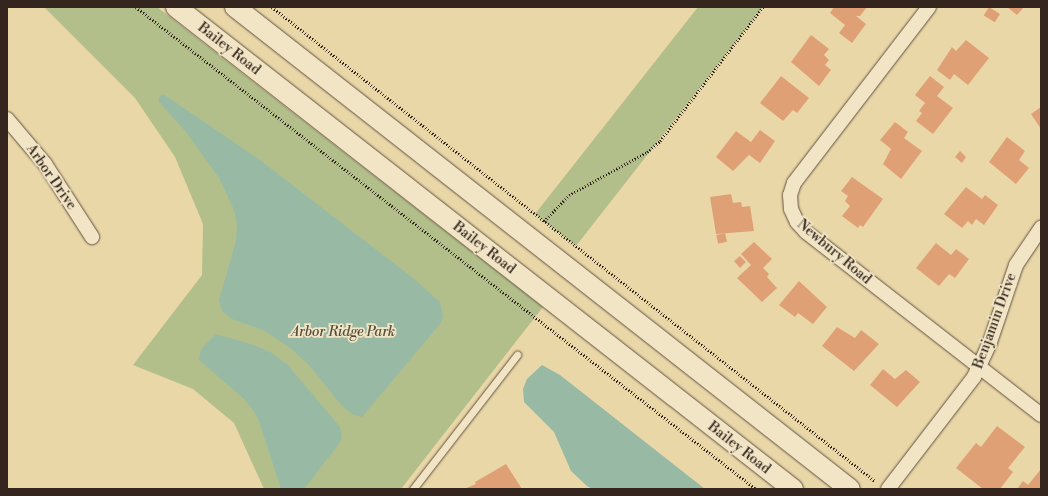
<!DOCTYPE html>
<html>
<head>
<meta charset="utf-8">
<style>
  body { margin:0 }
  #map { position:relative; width:1048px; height:496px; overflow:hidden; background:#ead7a8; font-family:"Libre Bodoni",serif }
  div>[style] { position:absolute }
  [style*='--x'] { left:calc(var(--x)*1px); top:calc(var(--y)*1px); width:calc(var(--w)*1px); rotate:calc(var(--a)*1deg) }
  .green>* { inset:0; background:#b2bf8b }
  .water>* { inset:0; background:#98baa4 }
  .building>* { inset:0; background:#e0a076; transform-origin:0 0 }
  .path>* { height:2.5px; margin-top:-1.25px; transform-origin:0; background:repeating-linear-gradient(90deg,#34261e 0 1px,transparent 0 3px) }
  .roads { filter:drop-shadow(0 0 1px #625240) drop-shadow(0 0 1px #625240) }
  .lane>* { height:7px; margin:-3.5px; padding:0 3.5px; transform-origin:3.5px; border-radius:3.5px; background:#f1e5c6 }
  .street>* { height:14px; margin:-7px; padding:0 7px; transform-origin:7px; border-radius:7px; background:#f1e5c6 }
  .secondary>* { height:20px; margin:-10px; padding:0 10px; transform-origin:10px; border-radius:10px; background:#f1e5c6 }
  span { translate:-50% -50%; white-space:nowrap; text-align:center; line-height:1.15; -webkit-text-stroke:3.5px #f1e5c6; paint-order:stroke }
  .street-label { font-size:14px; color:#34261e }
  .park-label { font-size:14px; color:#544c39; font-style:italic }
  .frame { position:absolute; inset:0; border:8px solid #34261e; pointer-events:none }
</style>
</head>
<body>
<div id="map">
  <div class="green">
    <i style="clip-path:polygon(44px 7px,157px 7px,543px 307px,401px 489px,264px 489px,234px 423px,193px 389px,133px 365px,202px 275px,203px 224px,175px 157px,135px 98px)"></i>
    <i style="clip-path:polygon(698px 7px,763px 7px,576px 246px,535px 214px)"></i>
  </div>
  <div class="water">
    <i style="clip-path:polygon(163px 94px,256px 157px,413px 278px,440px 302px,443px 317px,440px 324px,362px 417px,352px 414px,343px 407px,307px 363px,290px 348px,265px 331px,232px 319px,222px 311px,219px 300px,236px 241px,237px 225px,234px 210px,219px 178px,186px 132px,159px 102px,159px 97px)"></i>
    <i style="clip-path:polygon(216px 334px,254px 345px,272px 353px,288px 365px,340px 427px,342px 438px,338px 445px,304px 489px,281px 489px,259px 421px,253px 410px,243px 398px,199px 360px,201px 349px)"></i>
    <i style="clip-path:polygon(542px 365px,560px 375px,705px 489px,592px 489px,587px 486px,571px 471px,554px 432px,524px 402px,523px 389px,527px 379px)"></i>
  </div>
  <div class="building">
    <i style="clip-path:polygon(834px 7px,867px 7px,860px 16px,856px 16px,866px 24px,852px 43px,839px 33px,845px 25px,830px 13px)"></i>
    <i style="left:989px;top:7px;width:13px;height:10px;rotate:32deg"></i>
    <i style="clip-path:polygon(1007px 7px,1024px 7px,1017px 15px)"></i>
    <i style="clip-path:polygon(811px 35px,829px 49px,824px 55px,829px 60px,825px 65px,831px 70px,819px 86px,791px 62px)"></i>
    <i style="clip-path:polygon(966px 40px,989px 58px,968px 85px,954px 74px,950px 80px,937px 70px,952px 47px,956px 51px)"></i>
    <i style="clip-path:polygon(781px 76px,809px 98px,797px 113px,793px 110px,783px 121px,760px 103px)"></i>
    <i style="clip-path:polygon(930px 76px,944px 87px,937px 96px,953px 108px,933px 134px,916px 121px,922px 113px,919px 111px,925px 103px,915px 95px)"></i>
    <i style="clip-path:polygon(1041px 107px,1041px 129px,1031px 114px)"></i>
    <i style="clip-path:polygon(895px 122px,908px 132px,904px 138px,922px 151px,901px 179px,883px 164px,891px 149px,880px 140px)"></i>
    <i style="clip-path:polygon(760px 130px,775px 141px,760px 163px,749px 155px,733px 171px,716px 157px,736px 131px,751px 142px)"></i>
    <i style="clip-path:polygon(1007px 137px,1025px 151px,1019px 160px,1029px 168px,1016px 184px,989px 162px)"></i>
    <i style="clip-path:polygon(960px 151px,966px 157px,962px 163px,955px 157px)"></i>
    <i style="clip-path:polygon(852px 177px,883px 199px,863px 227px,860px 225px,858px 228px,842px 216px,850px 206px,845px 201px,848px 196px,841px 191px)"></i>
    <i style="clip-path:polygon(966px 187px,982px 199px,985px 195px,998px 205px,984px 225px,976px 219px,972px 225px,968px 221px,962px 228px,944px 214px)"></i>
    <i style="clip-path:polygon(731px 194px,733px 203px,741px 202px,742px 207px,750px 206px,754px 231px,716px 234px,710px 197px)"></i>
    <i style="left:725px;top:233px;width:9px;height:9px;rotate:77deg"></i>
    <i style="clip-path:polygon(754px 242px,772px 259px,763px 268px,769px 274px,767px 277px,777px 288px,762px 302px,737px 278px,751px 265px,741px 254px)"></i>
    <i style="clip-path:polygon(936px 243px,951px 255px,956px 249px,969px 259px,955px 278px,949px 274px,939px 286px,916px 268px)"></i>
    <i style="clip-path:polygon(740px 256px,746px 262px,740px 268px,734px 261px)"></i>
    <i style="clip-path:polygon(799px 281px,827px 307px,813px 324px,798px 313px,795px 317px,779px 305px)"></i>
    <i style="clip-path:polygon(837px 327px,855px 338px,861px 330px,879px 344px,854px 371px,822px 346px)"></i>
    <i style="clip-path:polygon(883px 369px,895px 379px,906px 370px,920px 382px,897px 407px,870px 385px)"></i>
    <i style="clip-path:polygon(997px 426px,1025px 447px,1008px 468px,1013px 472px,1000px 489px,983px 489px,956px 468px,976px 443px,981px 447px)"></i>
    <i style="clip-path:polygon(506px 464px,522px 489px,464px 489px,476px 484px,475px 482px)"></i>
    <i style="clip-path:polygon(1041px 469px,1041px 489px,1017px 489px,1023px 481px,1028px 485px)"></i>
  </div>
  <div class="path">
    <i style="--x:136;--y:7;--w:785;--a:37.86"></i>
    <i style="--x:272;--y:7;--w:767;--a:38.17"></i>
    <i style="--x:544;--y:221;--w:36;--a:-46"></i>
    <i style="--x:569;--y:195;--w:89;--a:-28.9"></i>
    <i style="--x:647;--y:152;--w:17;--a:-40"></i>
    <i style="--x:660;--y:141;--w:169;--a:-52.5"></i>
  </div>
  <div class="roads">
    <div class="lane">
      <i style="--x:413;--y:489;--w:170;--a:-52.2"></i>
    </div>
    <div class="street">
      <i style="--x:929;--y:7;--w:222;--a:127.5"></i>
      <i style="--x:794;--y:183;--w:13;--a:108"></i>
      <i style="--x:790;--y:195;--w:14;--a:86"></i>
      <i style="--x:791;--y:209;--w:14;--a:65"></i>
      <i style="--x:797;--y:222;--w:13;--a:48"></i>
      <i style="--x:806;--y:232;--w:298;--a:37.9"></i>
      <i style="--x:7;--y:119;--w:59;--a:49.8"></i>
      <i style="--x:45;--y:164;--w:87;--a:57.2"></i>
      <i style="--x:888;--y:489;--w:141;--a:-52.5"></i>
      <i style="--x:974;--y:377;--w:38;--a:-65"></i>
      <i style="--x:990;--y:342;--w:81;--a:-71.3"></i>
      <i style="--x:1016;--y:265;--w:45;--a:-56"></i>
    </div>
    <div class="secondary">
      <i style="--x:176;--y:7;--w:783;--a:38"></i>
      <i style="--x:235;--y:7;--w:781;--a:38.09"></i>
    </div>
  </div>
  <div class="street-label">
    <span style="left:229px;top:49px;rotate:38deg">Bailey Road</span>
    <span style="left:51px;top:177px;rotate:55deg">Arbor Drive</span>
    <span style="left:484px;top:248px;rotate:38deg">Bailey Road</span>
    <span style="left:834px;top:252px;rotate:40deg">Newbury Road</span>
    <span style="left:995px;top:321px;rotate:-70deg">Benjamin Drive</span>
    <span style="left:739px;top:448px;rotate:38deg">Bailey Road</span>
  </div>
  <div class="park-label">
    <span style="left:343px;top:332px">Arbor Ridge Park</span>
  </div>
  <div class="frame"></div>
</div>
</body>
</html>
